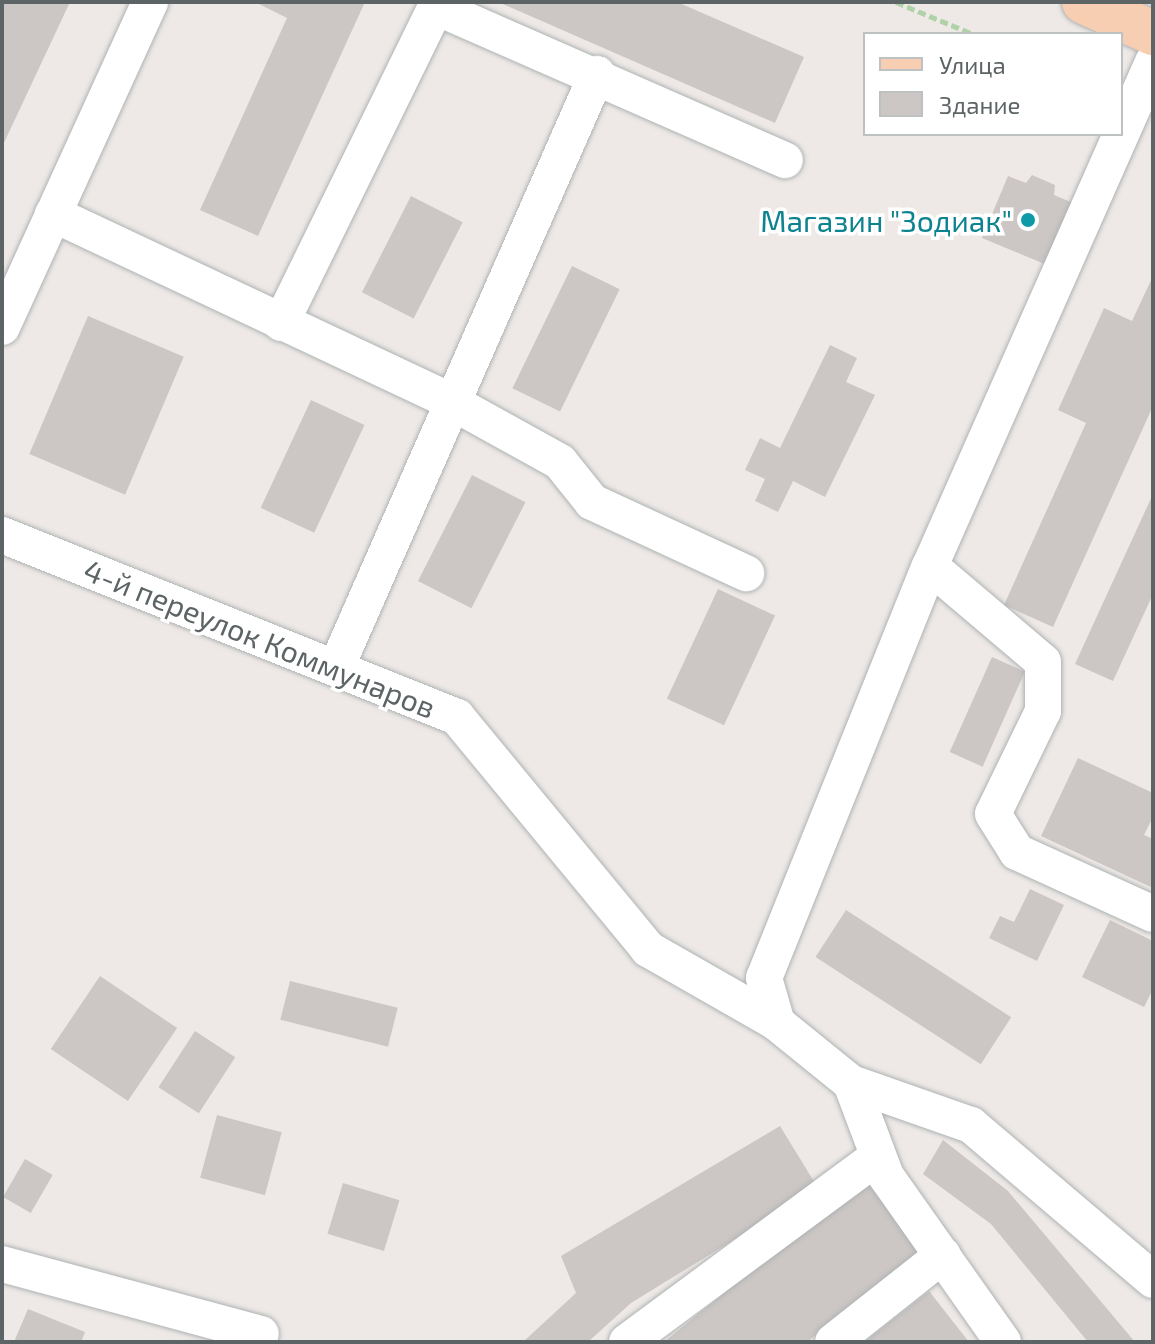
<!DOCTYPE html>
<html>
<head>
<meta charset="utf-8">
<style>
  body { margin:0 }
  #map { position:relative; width:1155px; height:1344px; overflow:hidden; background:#eee9e6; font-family:"Exo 2",sans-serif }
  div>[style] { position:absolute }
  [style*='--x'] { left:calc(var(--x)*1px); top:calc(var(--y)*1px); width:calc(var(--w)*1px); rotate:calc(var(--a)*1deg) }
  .building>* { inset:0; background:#ccc6c4; transform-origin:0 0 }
  .path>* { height:5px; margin-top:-2.5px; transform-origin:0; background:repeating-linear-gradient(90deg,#afd2a8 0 8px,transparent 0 12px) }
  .roads { filter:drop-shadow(0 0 2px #aeb3b4) drop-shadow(0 0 2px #aeb3b4) }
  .minor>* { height:36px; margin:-18px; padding:0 18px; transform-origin:18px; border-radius:18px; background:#fff }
  .major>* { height:44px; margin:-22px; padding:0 22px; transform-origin:22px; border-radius:22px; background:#f7ceb2 }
  .dots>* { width:22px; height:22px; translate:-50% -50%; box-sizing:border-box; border:4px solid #fff; border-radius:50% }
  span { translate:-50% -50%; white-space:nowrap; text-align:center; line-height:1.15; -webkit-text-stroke:7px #fff; paint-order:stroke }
  .culture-label { font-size:30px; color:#0d838f }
  .right { translate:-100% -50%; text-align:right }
  .street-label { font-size:30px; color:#5d6465 }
  .frame { position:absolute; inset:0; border:4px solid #5d6465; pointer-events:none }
  .legend { position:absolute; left:863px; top:32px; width:260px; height:104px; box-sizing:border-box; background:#fff; border:2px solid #bec1c1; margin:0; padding:10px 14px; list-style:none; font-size:24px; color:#5d6465 }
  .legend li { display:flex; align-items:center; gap:16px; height:40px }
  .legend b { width:40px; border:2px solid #bec1c1 }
</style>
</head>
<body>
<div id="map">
  <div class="building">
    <i style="clip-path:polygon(2px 2px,70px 2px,2px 147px)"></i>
    <i style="clip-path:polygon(255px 2px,365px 2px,258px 236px,200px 210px,287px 18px)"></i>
    <i style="clip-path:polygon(498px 2px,677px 2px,804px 57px,775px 123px)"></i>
    <i style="clip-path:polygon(1032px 175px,1055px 185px,1054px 195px,1073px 203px,1047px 265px,982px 238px,1008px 176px,1026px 183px)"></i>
    <i style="left:411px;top:196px;width:58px;height:108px;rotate:27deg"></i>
    <i style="left:572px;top:266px;width:53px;height:136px;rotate:26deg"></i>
    <i style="clip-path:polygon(1153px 276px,1153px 406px,1053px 627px,1004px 605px,1086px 423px,1058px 410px,1104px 308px,1132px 321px)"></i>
    <i style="left:88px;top:316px;width:104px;height:150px;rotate:23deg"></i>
    <i style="clip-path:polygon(830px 345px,857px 358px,846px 382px,875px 395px,825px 497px,793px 481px,778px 512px,755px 501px,765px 479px,745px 470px,760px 438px,780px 448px)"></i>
    <i style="left:311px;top:400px;width:59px;height:119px;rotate:25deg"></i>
    <i style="left:472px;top:475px;width:60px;height:119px;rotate:27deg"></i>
    <i style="clip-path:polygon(1153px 494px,1153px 594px,1113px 681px,1075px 664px)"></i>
    <i style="left:718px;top:589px;width:63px;height:121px;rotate:25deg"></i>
    <i style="left:992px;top:657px;width:36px;height:104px;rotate:24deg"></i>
    <i style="clip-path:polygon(1078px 758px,1153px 793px,1153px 817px,1144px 835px,1153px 839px,1153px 888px,1041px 836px)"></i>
    <i style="clip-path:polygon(1030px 889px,1064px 905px,1037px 961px,989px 938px,1000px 916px,1014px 922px)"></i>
    <i style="left:846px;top:910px;width:197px;height:56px;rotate:33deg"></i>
    <i style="clip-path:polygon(1110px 920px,1153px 941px,1153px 989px,1144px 1007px,1082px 977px)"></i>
    <i style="left:100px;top:976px;width:93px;height:88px;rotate:34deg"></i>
    <i style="left:290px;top:981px;width:111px;height:40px;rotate:14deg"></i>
    <i style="left:195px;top:1031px;width:48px;height:67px;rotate:33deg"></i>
    <i style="left:217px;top:1115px;width:67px;height:65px;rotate:15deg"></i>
    <i style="clip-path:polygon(780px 1126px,818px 1188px,631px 1303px,588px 1342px,523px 1342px,576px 1293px,561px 1256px)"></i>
    <i style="clip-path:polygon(943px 1140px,1008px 1191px,1135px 1342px,1088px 1342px,991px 1224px,923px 1174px)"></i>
    <i style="left:25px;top:1159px;width:32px;height:44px;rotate:30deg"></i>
    <i style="clip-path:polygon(864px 1179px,921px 1249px,807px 1342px,664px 1342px)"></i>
    <i style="left:343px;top:1183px;width:59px;height:53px;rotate:17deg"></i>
    <i style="clip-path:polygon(929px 1291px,969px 1342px,864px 1342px)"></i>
    <i style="clip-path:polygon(28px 1309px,85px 1332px,81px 1342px,14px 1342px)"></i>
  </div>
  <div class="path">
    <i style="--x:896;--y:2;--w:83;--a:22.6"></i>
  </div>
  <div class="roads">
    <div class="minor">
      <i style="--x:53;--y:214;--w:439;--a:25.2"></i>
      <i style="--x:450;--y:401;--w:126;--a:29"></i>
      <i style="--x:560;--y:462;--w:51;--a:51.3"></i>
      <i style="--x:592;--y:502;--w:170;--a:24.8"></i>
      <i style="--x:281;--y:323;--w:352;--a:-63.9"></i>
      <i style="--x:436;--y:7;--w:381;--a:23.7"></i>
      <i style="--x:2;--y:327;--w:357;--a:-65.5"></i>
      <i style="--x:2;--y:535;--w:490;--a:21.8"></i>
      <i style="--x:457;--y:717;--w:301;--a:50.5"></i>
      <i style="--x:648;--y:949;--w:149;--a:29.8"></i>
      <i style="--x:930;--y:566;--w:148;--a:40.3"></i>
      <i style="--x:1043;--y:662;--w:49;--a:90"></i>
      <i style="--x:1043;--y:711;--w:114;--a:115.9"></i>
      <i style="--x:993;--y:814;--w:45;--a:57.7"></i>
      <i style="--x:1017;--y:852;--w:149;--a:24.5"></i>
      <i style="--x:336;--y:668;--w:649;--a:-66.28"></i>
      <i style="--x:851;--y:1083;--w:127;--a:19.3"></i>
      <i style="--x:971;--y:1125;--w:239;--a:40.4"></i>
      <i style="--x:2;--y:1264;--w:268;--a:15.1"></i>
      <i style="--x:627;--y:1342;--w:312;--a:-36.5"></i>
      <i style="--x:833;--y:1342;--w:140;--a:-38.3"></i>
      <i style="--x:1003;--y:1342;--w:203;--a:-125.2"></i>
      <i style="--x:886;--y:1176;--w:99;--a:-110.6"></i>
      <i style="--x:851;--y:1083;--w:95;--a:-141"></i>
      <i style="--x:777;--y:1023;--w:47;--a:-106.1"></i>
      <i style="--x:764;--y:978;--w:444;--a:-68.1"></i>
      <i style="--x:930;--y:566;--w:551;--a:-66.13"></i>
    </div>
    <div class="major">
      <i style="--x:1084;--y:2;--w:76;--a:24.2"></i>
    </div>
  </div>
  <div class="dots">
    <i style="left:1028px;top:220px;background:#0f9aa8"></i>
  </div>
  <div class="culture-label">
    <span class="right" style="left:1012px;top:220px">Магазин "Зодиак"</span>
  </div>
  <div class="street-label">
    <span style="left:260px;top:638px;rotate:22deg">4-й переулок Коммунаров</span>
  </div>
  <div class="frame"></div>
  <ul class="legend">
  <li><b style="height:10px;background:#f7ceb2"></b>Улица</li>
  <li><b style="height:22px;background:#ccc6c4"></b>Здание</li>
  </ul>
</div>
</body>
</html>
